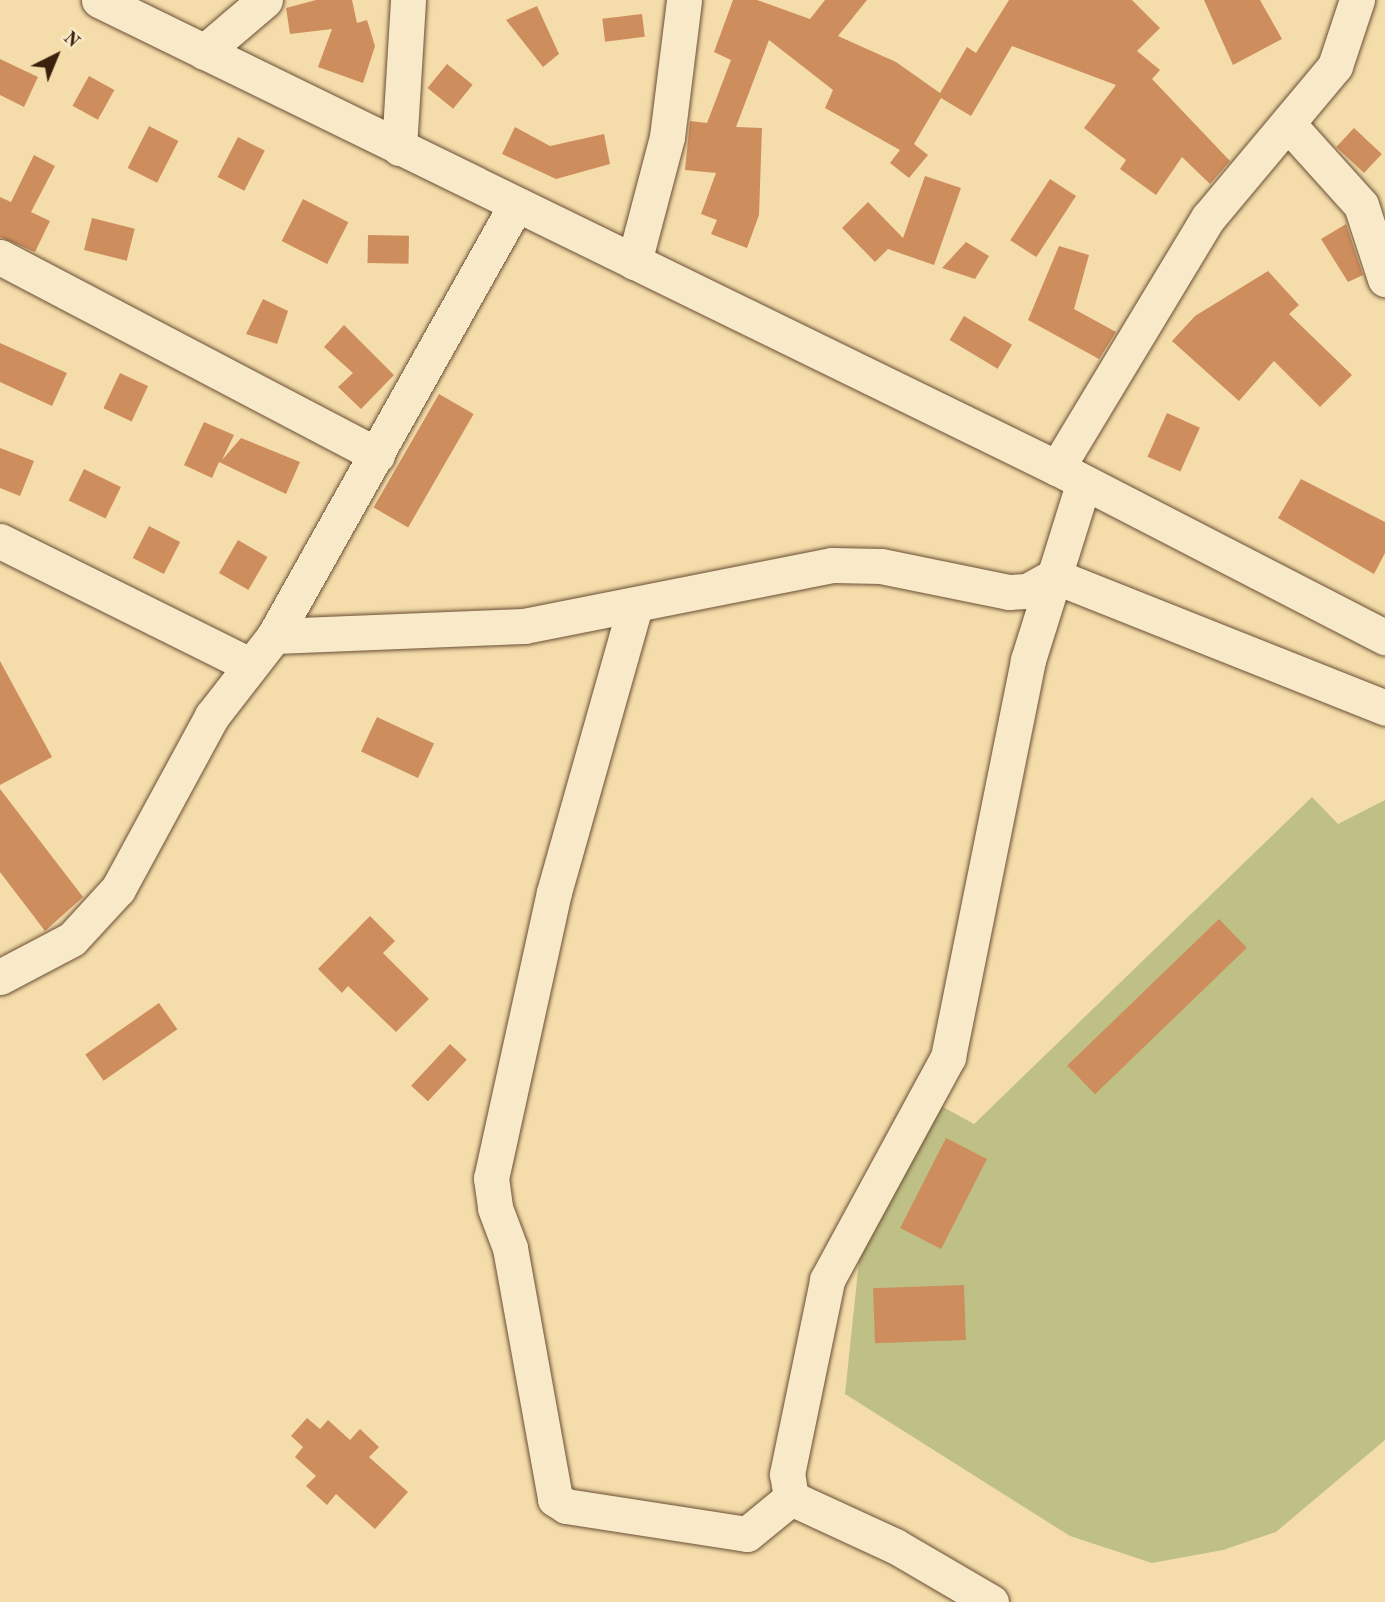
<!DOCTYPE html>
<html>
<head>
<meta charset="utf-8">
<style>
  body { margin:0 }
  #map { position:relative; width:1385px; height:1602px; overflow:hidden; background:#f5ddab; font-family:"Old Standard TT",serif }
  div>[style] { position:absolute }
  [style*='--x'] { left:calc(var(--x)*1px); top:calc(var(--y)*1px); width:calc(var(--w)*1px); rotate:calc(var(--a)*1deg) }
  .green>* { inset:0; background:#bfc086 }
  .building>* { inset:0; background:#ce8d5d; transform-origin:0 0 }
  .roads { filter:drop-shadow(0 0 2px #6a4f35) drop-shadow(0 0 2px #6a4f35) }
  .street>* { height:35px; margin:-17.5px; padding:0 17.5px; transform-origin:17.5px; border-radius:17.5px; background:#f8e9c8 }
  span { translate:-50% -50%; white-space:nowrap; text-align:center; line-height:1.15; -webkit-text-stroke:7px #f8e9c8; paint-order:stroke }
  .north { position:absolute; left:21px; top:21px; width:70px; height:70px; -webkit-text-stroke:5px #f8e9c8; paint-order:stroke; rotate:43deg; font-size:19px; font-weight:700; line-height:28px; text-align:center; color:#3c200e }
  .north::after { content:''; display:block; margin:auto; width:24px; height:32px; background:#3c200e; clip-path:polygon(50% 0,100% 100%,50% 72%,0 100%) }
</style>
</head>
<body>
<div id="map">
  <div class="green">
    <i style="clip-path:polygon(1312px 797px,1338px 824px,1385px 800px,1385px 1440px,1276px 1532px,1223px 1550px,1152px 1563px,1070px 1536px,845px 1394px,859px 1261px,934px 1102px,974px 1124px)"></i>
  </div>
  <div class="building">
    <i style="clip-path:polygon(316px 0,352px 0,357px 23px,367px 20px,375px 46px,363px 83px,318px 67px,332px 29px,290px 34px,286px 8px)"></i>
    <i style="clip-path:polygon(733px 0,757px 0,810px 19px,825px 0,867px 0,838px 36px,896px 62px,940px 93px,967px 47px,976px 53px,1009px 0,1132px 0,1160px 28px,1137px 51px,1160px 70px,1152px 79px,1230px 161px,1210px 184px,1182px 157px,1156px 195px,1120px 169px,1126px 160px,1084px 128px,1116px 85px,1012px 46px,971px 116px,941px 98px,914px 144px,928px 155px,909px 178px,890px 163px,900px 150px,825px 108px,833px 90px,769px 40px,736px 127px,762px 128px,759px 215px,747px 248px,711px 234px,717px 220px,701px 214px,716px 173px,685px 170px,690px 121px,707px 123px,731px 60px,714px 52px)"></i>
    <i style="clip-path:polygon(1204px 0,1260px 0,1282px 39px,1233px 65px)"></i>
    <i style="clip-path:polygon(537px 6px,559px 54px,543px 67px,506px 20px)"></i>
    <i style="left:642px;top:14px;width:23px;height:40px;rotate:83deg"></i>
    <i style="clip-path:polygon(0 59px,38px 77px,24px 107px,0 95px)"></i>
    <i style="left:447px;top:64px;width:33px;height:31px;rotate:39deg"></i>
    <i style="left:89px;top:76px;width:29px;height:34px;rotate:29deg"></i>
    <i style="left:149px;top:126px;width:33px;height:47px;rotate:27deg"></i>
    <i style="clip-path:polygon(515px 127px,550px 146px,604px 134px,610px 164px,556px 179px,502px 154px)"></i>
    <i style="left:1354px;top:128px;width:38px;height:26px;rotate:43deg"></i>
    <i style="left:238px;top:137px;width:30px;height:45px;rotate:27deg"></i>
    <i style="clip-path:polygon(34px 155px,55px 166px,31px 212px,50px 221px,35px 252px,0 237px,0 197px,11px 202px)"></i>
    <i style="clip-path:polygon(925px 176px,961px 188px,934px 265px,888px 249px,875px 262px,842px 228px,868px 202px,903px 238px)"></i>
    <i style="left:1050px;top:179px;width:31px;height:73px;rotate:33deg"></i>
    <i style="left:303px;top:199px;width:51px;height:47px;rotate:27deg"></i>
    <i style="left:92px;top:218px;width:44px;height:33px;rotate:14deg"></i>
    <i style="clip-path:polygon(1346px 224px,1363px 275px,1348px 282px,1321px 239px)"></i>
    <i style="left:368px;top:235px;width:41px;height:28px;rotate:1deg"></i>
    <i style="clip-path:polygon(966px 242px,989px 256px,975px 279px,942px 268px)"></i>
    <i style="clip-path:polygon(1059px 246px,1089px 255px,1074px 309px,1116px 332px,1099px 359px,1028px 320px)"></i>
    <i style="clip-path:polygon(1268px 271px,1299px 305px,1289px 314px,1352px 375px,1320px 407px,1274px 361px,1239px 401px,1172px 341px,1195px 316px)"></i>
    <i style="clip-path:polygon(263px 299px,288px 311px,277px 344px,246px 334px)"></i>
    <i style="left:964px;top:316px;width:56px;height:28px;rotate:31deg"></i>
    <i style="clip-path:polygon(344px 325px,394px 375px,361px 409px,338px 387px,353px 373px,324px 347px)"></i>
    <i style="clip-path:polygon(0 343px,67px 373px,52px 406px,0 382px)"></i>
    <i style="left:120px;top:373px;width:31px;height:39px;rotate:25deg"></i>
    <i style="left:439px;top:394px;width:40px;height:131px;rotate:30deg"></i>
    <i style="left:1167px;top:413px;width:36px;height:48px;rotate:24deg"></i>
    <i style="clip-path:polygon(204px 422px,234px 435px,222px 460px,241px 438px,300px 462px,286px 494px,219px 462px,212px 478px,184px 465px)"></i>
    <i style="clip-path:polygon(0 448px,34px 461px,20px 496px,0 488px)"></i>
    <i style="left:84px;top:469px;width:41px;height:35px;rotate:26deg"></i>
    <i style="clip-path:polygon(1301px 479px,1385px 522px,1385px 553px,1374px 574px,1278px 518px)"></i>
    <i style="left:149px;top:526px;width:35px;height:36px;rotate:27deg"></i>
    <i style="left:238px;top:540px;width:34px;height:38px;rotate:30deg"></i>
    <i style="clip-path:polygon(0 661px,52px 757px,0 785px)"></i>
    <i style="left:377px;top:717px;width:63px;height:38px;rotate:25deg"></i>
    <i style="clip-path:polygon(0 789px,83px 897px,45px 931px,0 872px)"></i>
    <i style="clip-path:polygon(370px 916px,395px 941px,383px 953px,429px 999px,396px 1032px,348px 986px,342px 993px,318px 969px)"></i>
    <i style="left:1219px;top:919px;width:40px;height:211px;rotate:46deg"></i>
    <i style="left:159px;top:1003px;width:32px;height:90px;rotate:55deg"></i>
    <i style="left:450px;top:1044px;width:23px;height:57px;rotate:43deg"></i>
    <i style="left:946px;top:1138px;width:46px;height:101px;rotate:27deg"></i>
    <i style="left:964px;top:1285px;width:55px;height:91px;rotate:88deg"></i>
    <i style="clip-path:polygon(307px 1418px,320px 1429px,328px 1420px,350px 1440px,360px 1429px,379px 1447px,369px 1457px,408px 1492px,375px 1529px,336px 1494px,327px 1505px,306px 1486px,316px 1476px,295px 1457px,303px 1447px,291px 1436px)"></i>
  </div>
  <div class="roads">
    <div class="street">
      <i style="--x:99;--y:0;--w:1066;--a:26.04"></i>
      <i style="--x:1057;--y:468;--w:369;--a:27.3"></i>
      <i style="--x:204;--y:52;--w:80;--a:-40.4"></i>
      <i style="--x:1288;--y:124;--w:109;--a:48"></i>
      <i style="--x:1361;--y:205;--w:78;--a:72"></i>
      <i style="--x:399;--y:148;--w:148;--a:-86.5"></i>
      <i style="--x:0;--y:257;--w:426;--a:27.7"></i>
      <i style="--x:634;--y:262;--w:129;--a:-75.2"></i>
      <i style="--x:667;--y:137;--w:138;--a:-82.9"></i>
      <i style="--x:1057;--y:468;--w:292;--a:-58.9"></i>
      <i style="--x:1208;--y:218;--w:198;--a:-50.1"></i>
      <i style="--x:1335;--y:66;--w:70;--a:-71.6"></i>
      <i style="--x:0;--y:541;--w:279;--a:26.4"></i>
      <i style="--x:635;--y:606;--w:297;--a:105.8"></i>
      <i style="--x:554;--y:892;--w:293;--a:102.4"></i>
      <i style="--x:491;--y:1178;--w:30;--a:82"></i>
      <i style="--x:495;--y:1208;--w:43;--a:69.4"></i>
      <i style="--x:510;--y:1248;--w:255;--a:79.8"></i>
      <i style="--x:555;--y:1499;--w:13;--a:32"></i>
      <i style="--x:566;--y:1506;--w:183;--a:8.8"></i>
      <i style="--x:747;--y:1534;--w:57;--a:-39.3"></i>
      <i style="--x:274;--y:636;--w:250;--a:-2.3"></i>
      <i style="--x:524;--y:626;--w:314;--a:-11.2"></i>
      <i style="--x:832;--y:565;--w:49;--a:1.2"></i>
      <i style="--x:881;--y:566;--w:131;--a:11.5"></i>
      <i style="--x:1009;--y:592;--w:18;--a:-3"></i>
      <i style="--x:1027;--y:591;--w:31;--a:-29"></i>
      <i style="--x:1054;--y:576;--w:356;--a:21.7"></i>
      <i style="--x:0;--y:977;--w:81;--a:-27.8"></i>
      <i style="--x:72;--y:939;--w:68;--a:-47.4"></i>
      <i style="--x:118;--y:889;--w:197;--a:-61.5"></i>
      <i style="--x:212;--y:716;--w:101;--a:-52.2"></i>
      <i style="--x:274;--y:636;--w:493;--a:-60.7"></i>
      <i style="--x:991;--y:1602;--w:111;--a:-149.7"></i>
      <i style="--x:895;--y:1546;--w:115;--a:-155.2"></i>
      <i style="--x:791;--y:1498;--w:24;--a:-99"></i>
      <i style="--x:787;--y:1474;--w:198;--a:-78.3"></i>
      <i style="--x:827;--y:1280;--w:254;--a:-61.5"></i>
      <i style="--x:948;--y:1057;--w:405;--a:-78.6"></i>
      <i style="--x:1028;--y:660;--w:184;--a:-72.6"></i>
    </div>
  </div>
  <div class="north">N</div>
</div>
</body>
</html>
